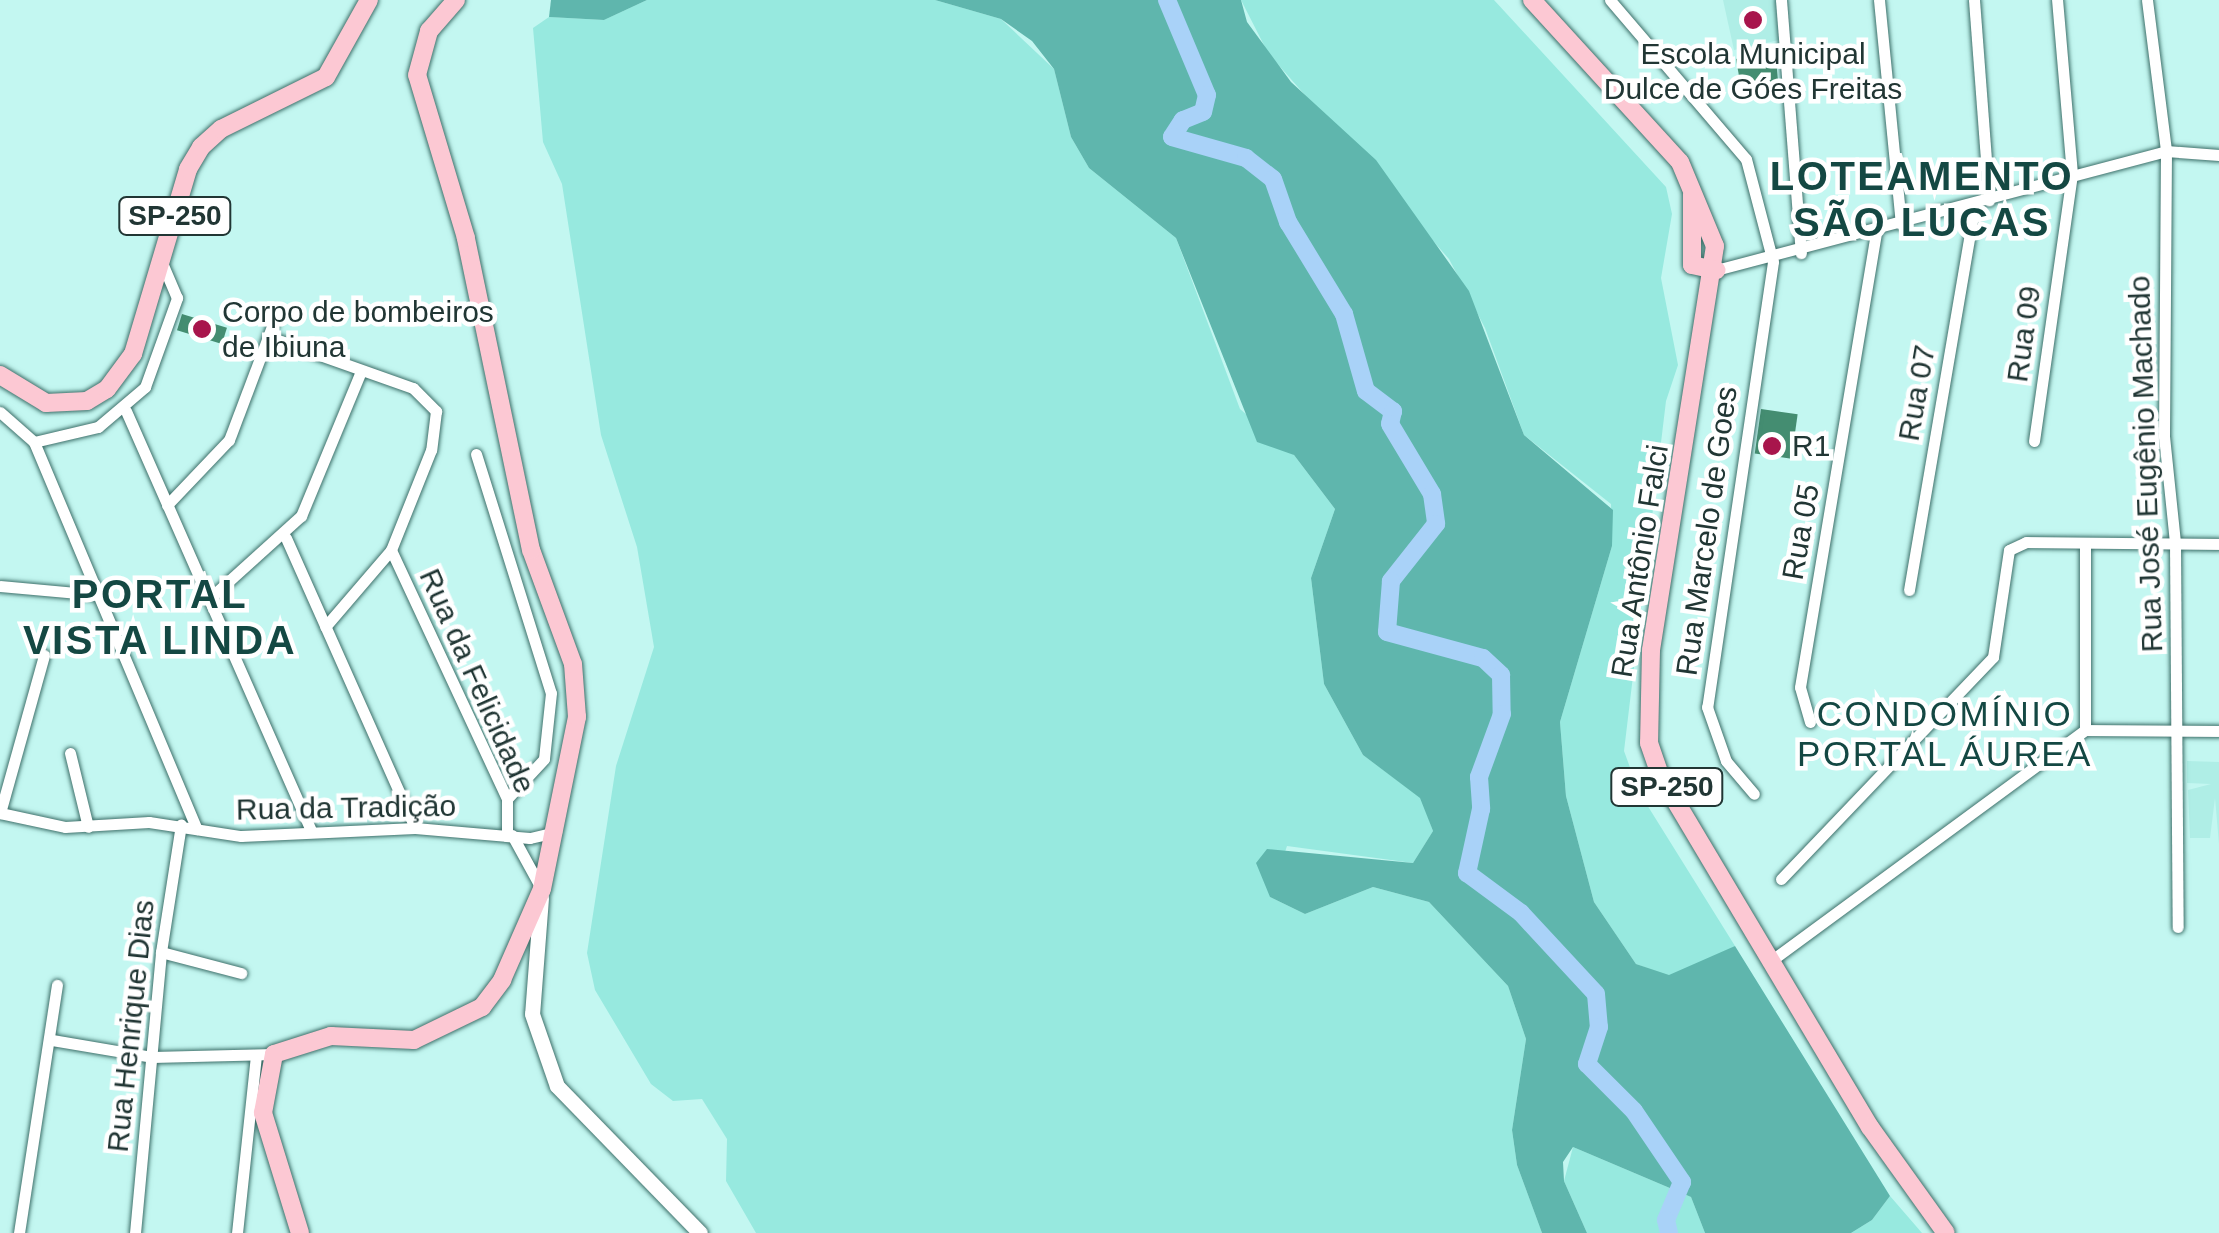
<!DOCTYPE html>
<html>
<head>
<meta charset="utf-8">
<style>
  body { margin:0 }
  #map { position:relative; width:2219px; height:1233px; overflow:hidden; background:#c3f7f1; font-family:Arial,sans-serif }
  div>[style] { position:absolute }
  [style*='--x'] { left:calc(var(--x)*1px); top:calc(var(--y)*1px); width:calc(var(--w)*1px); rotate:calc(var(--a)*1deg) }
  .built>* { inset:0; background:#afeee6 }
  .green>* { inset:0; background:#97e9df }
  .forest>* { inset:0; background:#5fb6ad }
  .river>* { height:18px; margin:-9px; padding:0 9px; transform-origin:9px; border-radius:9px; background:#a9d2f8 }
  .building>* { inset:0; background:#448d71; transform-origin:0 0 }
  .roads { filter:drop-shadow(0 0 2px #3e706a) drop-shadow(0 0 2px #3e706a) }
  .street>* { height:11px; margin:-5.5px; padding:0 5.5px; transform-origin:5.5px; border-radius:5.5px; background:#fff }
  .secondary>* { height:15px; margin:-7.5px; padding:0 7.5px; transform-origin:7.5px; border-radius:7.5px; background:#fff }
  .primary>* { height:18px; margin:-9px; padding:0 9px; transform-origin:9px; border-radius:9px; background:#fcc8d3 }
  .dots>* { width:28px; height:28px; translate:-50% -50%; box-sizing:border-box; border:5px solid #fff; border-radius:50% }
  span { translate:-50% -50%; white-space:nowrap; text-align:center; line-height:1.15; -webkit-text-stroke:9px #fff; paint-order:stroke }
  .shield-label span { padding:2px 8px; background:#fff; border:2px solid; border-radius:8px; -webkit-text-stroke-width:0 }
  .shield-label { font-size:28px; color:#213634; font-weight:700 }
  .poi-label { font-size:30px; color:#213634 }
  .left { translate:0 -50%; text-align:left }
  .street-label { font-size:30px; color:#213634 }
  .quarter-label { font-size:35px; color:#144843; letter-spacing:2.5px }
  .district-label { font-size:40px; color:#144843; font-weight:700; letter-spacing:2.5px }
</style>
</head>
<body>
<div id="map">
  <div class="built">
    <i style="clip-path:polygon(1723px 0,1777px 0,1779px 40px,1734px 50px)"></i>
    <i style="clip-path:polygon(2187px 761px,2219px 762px,2219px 844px,2215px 798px,2210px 838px,2190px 838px,2188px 790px,2211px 784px,2187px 783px)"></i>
  </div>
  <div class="green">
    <i style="clip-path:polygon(647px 0,935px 0,1001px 19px,1054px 69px,1071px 137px,1089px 168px,1176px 238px,1240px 409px,1294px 455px,1335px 509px,1311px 578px,1324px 684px,1363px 755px,1421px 798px,1433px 831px,1413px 863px,1287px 846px,1270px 897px,1305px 914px,1373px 887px,1429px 902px,1508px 986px,1526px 1039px,1512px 1130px,1517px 1165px,1542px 1233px,756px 1233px,726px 1181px,727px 1139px,702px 1099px,673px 1101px,651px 1084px,595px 990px,587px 953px,616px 766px,654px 647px,637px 547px,601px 435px,562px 184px,543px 142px,533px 28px,549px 17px,604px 20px)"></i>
    <i style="clip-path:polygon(1241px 0,1494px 0,1666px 187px,1672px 214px,1661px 278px,1678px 365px,1666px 401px,1624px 751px,1639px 792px,1735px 946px,1706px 966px,1669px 976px,1636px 964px,1594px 902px,1566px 796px,1560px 722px,1612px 546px,1611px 504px,1524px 435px,1485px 328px,1449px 259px,1268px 53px)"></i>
    <i style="clip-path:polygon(1573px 1147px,1691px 1197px,1705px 1233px,1587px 1233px,1564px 1181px)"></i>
    <i style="clip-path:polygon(1890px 1196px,1922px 1233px,1851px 1233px,1872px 1220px)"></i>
  </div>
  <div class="forest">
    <i style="clip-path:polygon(551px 0,647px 0,604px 20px,549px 17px)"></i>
    <i style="clip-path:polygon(935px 0,1241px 0,1247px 22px,1291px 82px,1376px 160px,1469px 291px,1524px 435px,1613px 510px,1612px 546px,1560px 722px,1566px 796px,1594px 902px,1636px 964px,1669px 975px,1735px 946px,1890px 1196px,1872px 1220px,1851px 1233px,1705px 1233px,1691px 1197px,1573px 1147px,1563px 1162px,1564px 1181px,1587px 1233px,1542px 1233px,1517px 1165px,1512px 1130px,1526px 1039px,1508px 986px,1429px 902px,1373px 887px,1305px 914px,1270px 897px,1256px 863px,1267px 849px,1413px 863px,1433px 831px,1420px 798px,1363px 755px,1324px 684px,1311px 578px,1335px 509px,1294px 455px,1257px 442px,1176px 238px,1089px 168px,1071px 137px,1054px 69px,1032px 41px,1001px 19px)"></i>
  </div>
  <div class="river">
    <i style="--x:1167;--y:0;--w:103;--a:67.2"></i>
    <i style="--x:1207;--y:95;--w:17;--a:103"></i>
    <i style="--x:1203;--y:112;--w:22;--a:158"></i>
    <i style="--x:1183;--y:120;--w:20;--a:123"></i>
    <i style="--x:1172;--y:137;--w:77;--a:15.8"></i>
    <i style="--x:1246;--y:158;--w:34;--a:38"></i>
    <i style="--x:1273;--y:179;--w:46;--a:70.8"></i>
    <i style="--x:1288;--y:222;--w:108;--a:58.7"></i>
    <i style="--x:1344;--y:314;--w:80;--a:74.1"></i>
    <i style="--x:1366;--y:391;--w:34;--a:37"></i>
    <i style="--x:1393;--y:411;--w:13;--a:103"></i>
    <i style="--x:1390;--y:424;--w:82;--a:59"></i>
    <i style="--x:1432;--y:494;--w:30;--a:82"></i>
    <i style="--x:1436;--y:524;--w:73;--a:128.3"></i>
    <i style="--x:1391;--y:581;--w:51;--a:94.5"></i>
    <i style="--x:1387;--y:632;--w:99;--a:15.2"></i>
    <i style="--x:1483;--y:658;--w:25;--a:43"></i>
    <i style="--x:1501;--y:675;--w:39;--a:89"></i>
    <i style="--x:1502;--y:714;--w:67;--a:110.1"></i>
    <i style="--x:1479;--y:777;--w:32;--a:86"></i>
    <i style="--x:1481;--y:809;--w:66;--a:102.3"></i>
    <i style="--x:1467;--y:873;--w:67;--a:36.5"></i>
    <i style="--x:1521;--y:913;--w:110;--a:47.2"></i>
    <i style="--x:1596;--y:994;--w:33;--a:85"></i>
    <i style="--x:1599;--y:1027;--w:39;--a:108"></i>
    <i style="--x:1587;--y:1064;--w:66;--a:45"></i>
    <i style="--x:1634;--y:1111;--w:86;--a:55.9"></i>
    <i style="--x:1682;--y:1182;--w:41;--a:112.8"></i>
    <i style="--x:1666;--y:1220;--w:13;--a:77"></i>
  </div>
  <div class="building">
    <i style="clip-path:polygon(1775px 48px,1778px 81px,1742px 93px,1736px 59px)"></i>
    <i style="left:182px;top:314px;width:47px;height:17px;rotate:17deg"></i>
    <i style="left:1761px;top:409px;width:37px;height:45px;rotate:8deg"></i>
  </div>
  <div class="roads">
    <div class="street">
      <i style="--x:1610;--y:0;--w:209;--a:49.5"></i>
      <i style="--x:1746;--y:159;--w:106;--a:75.3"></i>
      <i style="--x:1773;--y:262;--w:450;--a:98.4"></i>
      <i style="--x:1707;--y:707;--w:57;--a:70.6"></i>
      <i style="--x:1726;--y:761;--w:43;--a:49.7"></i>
      <i style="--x:1781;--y:0;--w:254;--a:85.5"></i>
      <i style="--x:1879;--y:0;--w:225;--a:84.4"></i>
      <i style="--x:1974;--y:0;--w:201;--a:85.7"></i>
      <i style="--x:2147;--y:0;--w:152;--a:82.8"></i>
      <i style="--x:2166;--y:151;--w:285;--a:90.4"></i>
      <i style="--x:2164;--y:436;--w:108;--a:84.1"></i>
      <i style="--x:2175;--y:543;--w:384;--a:89.6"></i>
      <i style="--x:1716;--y:270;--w:465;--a:-14.8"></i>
      <i style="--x:2166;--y:151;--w:53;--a:4.3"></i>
      <i style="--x:269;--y:337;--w:153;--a:19.5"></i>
      <i style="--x:413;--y:388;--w:33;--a:45"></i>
      <i style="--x:436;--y:411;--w:39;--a:97"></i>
      <i style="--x:431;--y:450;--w:108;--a:111.8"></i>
      <i style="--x:391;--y:550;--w:101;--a:130.6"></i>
      <i style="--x:126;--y:411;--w:459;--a:66.2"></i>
      <i style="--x:0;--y:412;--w:45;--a:41.4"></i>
      <i style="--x:34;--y:442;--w:420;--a:67.2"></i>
      <i style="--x:2034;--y:441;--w:270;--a:-81.9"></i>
      <i style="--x:2072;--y:174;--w:175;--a:-94.9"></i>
      <i style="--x:34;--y:442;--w:66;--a:-13.2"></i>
      <i style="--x:98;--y:427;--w:62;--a:-40.4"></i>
      <i style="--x:145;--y:387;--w:95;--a:-70.2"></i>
      <i style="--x:177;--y:298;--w:39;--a:-113"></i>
      <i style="--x:476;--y:454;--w:250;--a:72.6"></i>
      <i style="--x:551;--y:693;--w:66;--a:96.1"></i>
      <i style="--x:544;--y:759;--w:54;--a:132.8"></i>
      <i style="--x:167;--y:505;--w:90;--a:-46.4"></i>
      <i style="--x:229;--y:440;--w:136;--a:-69.3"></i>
      <i style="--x:286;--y:538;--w:317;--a:66"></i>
      <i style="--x:2085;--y:544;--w:186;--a:90"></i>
      <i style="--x:391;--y:550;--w:275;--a:65"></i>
      <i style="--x:507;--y:799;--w:35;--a:90"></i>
      <i style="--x:0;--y:586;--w:98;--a:5.2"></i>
      <i style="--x:1909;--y:590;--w:392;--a:-80.3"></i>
      <i style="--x:209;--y:599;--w:124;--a:-42.1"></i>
      <i style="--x:301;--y:516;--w:157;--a:-67.5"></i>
      <i style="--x:1810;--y:722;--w:36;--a:-106"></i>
      <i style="--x:1800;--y:687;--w:462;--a:-80.5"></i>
      <i style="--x:70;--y:753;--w:76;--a:76.3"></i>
      <i style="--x:0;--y:813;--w:66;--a:12.2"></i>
      <i style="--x:65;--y:827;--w:84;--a:-3.4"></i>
      <i style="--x:149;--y:822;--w:93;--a:8.7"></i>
      <i style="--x:241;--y:836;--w:174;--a:-2.6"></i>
      <i style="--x:415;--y:828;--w:115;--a:5"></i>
      <i style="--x:530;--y:838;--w:27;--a:-13"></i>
      <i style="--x:0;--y:813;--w:164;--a:-74.4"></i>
      <i style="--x:512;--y:835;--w:60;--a:61.3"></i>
      <i style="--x:1781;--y:879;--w:307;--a:-46.3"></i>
      <i style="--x:1993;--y:657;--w:108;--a:-81.5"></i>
      <i style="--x:2009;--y:550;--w:19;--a:-25"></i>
      <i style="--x:2026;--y:542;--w:193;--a:0.6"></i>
      <i style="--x:161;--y:952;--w:83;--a:14.7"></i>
      <i style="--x:1772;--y:960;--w:388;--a:-36.3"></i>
      <i style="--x:2085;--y:730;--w:134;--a:0.4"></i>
      <i style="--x:52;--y:1040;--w:101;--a:9.6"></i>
      <i style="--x:152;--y:1057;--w:122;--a:-1.4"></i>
      <i style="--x:19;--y:1233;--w:251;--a:-81.3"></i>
      <i style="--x:135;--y:1233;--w:282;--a:-84.7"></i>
      <i style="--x:161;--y:952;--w:129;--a:-81.1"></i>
      <i style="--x:237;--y:1233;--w:178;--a:-83.9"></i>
    </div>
    <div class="secondary">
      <i style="--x:541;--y:898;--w:116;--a:94.4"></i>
      <i style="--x:532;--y:1014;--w:76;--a:70.9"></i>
      <i style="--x:557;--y:1086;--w:205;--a:45.8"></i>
    </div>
    <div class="primary">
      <i style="--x:1532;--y:0;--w:219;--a:47.6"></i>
      <i style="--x:1680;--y:162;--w:91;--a:67.4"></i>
      <i style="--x:1715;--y:246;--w:409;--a:99"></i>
      <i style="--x:1651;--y:650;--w:93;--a:91.2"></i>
      <i style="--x:1649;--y:743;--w:34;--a:71"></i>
      <i style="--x:1660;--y:775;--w:410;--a:59.2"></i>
      <i style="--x:1870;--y:1127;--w:130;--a:54.4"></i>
      <i style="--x:1692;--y:194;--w:71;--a:90"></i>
      <i style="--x:1692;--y:265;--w:25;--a:12"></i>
      <i style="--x:0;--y:375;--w:54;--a:31.3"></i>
      <i style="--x:46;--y:403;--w:41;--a:-2.8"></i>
      <i style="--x:87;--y:401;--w:23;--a:-31"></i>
      <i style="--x:107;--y:389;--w:44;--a:-53.4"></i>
      <i style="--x:133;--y:354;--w:193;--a:-73.4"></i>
      <i style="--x:188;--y:169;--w:26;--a:-59"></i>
      <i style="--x:201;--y:147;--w:27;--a:-42"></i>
      <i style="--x:221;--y:129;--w:117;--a:-26.3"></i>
      <i style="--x:326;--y:77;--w:88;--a:-60.8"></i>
      <i style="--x:300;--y:1233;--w:126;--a:-107.1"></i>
      <i style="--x:263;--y:1113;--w:60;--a:-79.4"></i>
      <i style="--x:274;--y:1054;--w:60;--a:-17.5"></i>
      <i style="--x:331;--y:1036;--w:83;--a:2.8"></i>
      <i style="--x:414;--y:1040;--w:76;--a:-25.9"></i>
      <i style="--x:482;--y:1007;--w:34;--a:-53"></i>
      <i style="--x:502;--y:980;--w:99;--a:-66.3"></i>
      <i style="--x:542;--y:889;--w:176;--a:-78.5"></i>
      <i style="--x:577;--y:717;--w:53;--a:-94.3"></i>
      <i style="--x:573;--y:664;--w:121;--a:-110.2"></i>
      <i style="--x:531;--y:550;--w:319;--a:-101.8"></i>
      <i style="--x:466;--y:238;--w:170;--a:-106.7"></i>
      <i style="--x:417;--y:75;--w:46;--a:-74.7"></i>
      <i style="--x:429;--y:31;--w:41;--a:-48.9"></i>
    </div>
  </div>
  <div class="dots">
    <i style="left:1753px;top:20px;background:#a8154c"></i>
    <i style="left:202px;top:329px;background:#a8154c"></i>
    <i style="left:1772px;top:446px;background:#a8154c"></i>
  </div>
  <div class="shield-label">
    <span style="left:175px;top:216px">SP-250</span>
    <span style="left:1667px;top:787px">SP-250</span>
  </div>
  <div class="poi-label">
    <span style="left:1753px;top:71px">Escola Municipal<br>Dulce de Góes Freitas</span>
    <span class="left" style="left:222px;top:329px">Corpo de bombeiros<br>de Ibiuna</span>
    <span class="left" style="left:1792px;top:446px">R1</span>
  </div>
  <div class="street-label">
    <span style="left:2024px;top:334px;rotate:-82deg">Rua 09</span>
    <span style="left:1917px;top:393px;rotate:-80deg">Rua 07</span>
    <span style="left:2146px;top:464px;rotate:-92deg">Rua José Eugênio Machado</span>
    <span style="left:1707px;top:531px;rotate:-82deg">Rua Marcelo de Goes</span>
    <span style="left:1801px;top:532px;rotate:-80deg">Rua 05</span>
    <span style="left:1640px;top:561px;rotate:-81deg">Rua Antônio Falci</span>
    <span style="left:477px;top:681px;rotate:66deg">Rua da Felicidade</span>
    <span style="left:346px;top:808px;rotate:-1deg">Rua da Tradição</span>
    <span style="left:131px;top:1026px;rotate:-84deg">Rua Henrique Dias</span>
  </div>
  <div class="quarter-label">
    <span style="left:1945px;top:734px">CONDOMÍNIO<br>PORTAL ÁUREA</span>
  </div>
  <div class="district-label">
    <span style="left:1922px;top:199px">LOTEAMENTO<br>SÃO LUCAS</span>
    <span style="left:160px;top:617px">PORTAL<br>VISTA LINDA</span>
  </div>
</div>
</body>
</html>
